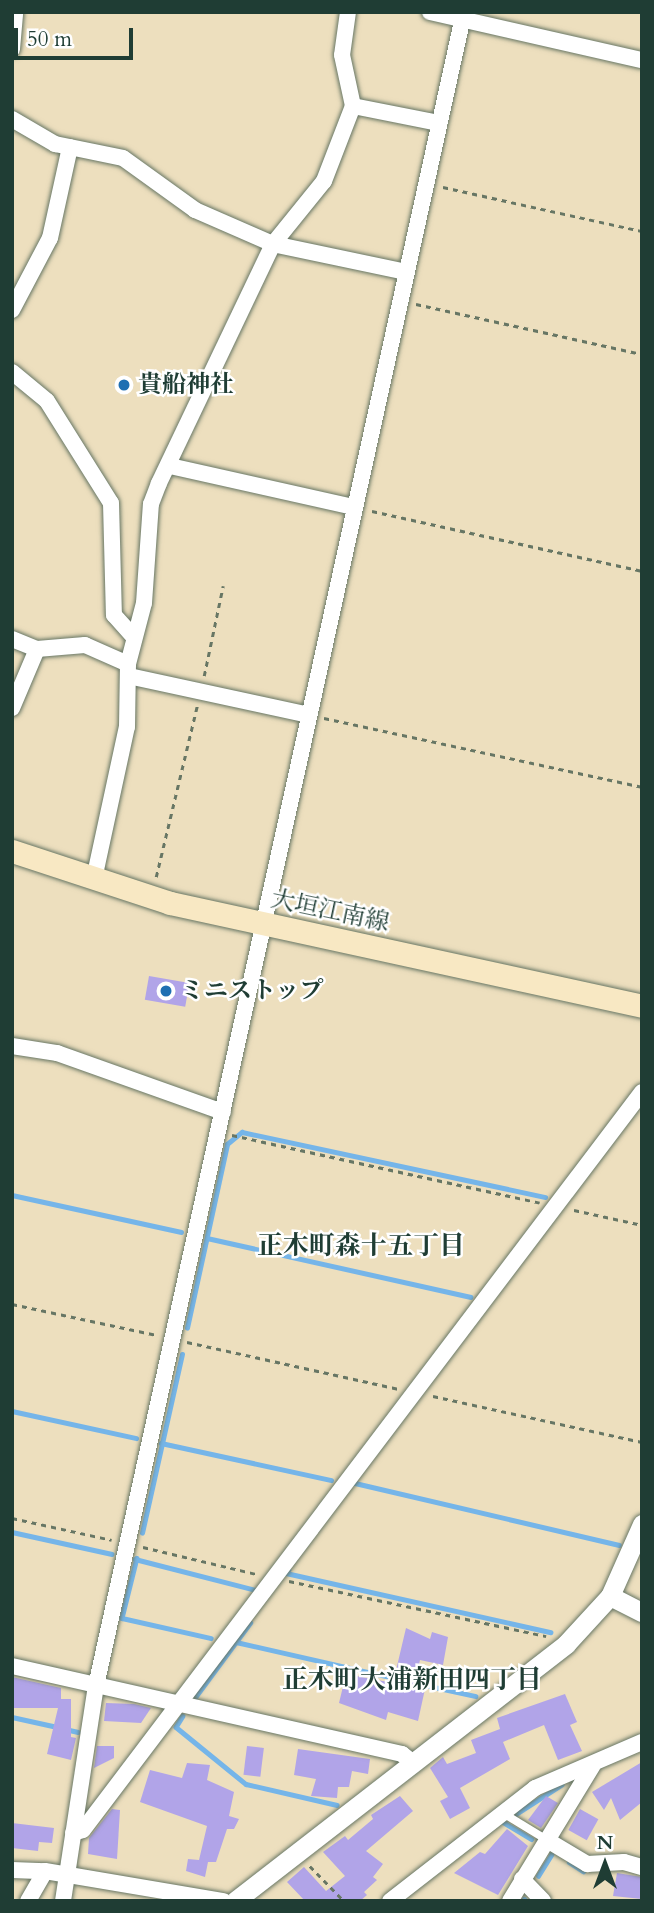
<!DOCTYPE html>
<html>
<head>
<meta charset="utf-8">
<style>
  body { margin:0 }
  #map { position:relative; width:654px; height:1913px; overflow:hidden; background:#eddfbe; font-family:Cardo,"Noto Serif JP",serif }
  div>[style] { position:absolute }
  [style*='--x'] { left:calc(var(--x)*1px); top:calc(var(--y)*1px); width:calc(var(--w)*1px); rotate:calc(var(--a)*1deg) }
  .stream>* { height:4.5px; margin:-2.25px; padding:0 2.25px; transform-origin:2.25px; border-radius:2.25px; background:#75b5e9 }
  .building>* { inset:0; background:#b1a4e8; transform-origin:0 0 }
  .path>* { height:2.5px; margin-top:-1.25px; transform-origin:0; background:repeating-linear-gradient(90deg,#677664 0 5px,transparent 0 10px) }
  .roads { filter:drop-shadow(0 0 2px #677664) drop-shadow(0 0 2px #677664) }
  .service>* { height:8px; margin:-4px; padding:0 4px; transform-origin:4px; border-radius:4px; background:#fff }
  .minor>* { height:16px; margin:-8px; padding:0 8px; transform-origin:8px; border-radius:8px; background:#fff }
  .tertiary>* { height:19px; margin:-9.5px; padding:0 9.5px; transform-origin:9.5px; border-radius:9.5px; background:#fff }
  .secondary>* { height:23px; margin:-11.5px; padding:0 11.5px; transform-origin:11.5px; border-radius:11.5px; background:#f8e8c3 }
  .dots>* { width:19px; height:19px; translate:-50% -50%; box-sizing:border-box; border:4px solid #fff; border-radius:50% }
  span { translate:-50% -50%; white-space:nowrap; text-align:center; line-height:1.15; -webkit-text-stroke:5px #fff; paint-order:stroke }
  .poi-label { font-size:24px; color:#1f3d34; font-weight:700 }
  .left { translate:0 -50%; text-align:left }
  .street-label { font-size:24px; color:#1f3d34 }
  .neighbourhood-label { font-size:26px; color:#1f3d34; font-weight:700 }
  .frame { position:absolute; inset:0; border:14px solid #1f3d34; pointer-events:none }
  .north { position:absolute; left:570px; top:1829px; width:70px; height:70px; -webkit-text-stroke:5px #fff; paint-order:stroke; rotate:0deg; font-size:19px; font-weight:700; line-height:28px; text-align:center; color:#1f3d34 }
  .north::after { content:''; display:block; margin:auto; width:24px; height:32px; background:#1f3d34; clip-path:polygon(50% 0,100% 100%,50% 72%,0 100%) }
  .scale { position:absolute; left:14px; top:28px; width:119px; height:32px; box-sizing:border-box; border:4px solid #1f3d34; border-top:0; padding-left:9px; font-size:21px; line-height:24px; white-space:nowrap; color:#1f3d34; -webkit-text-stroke:5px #fff; paint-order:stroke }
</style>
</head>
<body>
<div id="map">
  <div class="stream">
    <i style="--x:12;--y:1195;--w:173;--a:12.3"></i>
    <i style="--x:207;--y:1238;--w:270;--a:12.6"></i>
    <i style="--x:187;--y:1328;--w:188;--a:-77.7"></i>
    <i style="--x:227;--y:1144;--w:19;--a:-39"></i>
    <i style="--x:242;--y:1132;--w:310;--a:12.1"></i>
    <i style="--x:12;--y:1411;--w:127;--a:12.3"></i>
    <i style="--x:161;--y:1443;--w:174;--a:12.3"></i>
    <i style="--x:355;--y:1483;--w:271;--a:13.2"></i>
    <i style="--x:12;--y:1532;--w:102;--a:12.4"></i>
    <i style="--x:142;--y:1533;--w:183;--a:-77.4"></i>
    <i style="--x:137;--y:1558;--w:62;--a:104"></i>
    <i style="--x:122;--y:1618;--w:91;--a:12.7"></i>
    <i style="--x:135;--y:1559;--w:125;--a:14.4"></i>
    <i style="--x:289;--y:1570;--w:4;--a:135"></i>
    <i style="--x:286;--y:1573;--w:271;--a:12.6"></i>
    <i style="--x:236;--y:1642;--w:167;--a:12.8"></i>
    <i style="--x:411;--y:1682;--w:66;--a:12.3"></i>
    <i style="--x:193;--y:1700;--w:96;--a:-53.5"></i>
    <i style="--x:183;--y:1716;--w:13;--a:122"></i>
    <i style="--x:176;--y:1727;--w:90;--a:39.2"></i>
    <i style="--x:246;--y:1784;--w:93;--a:13"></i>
    <i style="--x:12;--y:1717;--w:46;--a:12.5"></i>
    <i style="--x:65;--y:1729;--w:13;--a:13"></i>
    <i style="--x:516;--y:1814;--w:54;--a:-32.8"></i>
    <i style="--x:503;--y:1822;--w:33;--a:31"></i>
    <i style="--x:569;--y:1862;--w:17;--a:33"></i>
    <i style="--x:538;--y:1876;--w:25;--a:-58"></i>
    <i style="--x:523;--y:1901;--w:2;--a:-63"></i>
  </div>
  <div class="building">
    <i style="left:149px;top:976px;width:41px;height:24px;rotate:10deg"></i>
    <i style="clip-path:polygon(406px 1628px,430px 1639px,432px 1632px,448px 1637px,443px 1665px,420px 1660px,414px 1687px,425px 1689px,418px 1721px,388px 1712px,386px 1720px,339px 1703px,346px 1674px,393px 1683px)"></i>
    <i style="clip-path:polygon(12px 1677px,61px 1688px,61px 1699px,71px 1699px,71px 1737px,76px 1738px,71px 1760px,47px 1754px,58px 1708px,12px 1708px)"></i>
    <i style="clip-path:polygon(565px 1694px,577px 1722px,570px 1725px,582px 1751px,558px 1760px,544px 1725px,503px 1742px,510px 1759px,460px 1788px,470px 1808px,450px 1819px,440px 1801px,448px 1797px,430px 1768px,443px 1757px,447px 1764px,476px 1753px,471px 1740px,500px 1729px,497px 1718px)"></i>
    <i style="clip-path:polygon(106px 1703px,134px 1704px,151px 1708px,141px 1723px,104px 1721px)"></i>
    <i style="clip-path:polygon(97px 1746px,114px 1746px,114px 1758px,94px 1768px)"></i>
    <i style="left:247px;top:1746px;width:17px;height:29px;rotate:7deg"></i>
    <i style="clip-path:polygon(298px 1749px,370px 1759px,368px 1774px,352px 1771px,349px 1787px,338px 1787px,337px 1798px,311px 1796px,316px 1779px,294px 1775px)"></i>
    <i style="clip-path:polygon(642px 1762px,642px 1802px,620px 1820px,611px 1798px,604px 1810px,592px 1792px)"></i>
    <i style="clip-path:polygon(187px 1763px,210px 1765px,207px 1780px,234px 1792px,229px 1816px,239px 1819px,234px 1829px,227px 1829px,216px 1862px,208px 1862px,205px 1877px,186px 1871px,188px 1859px,199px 1860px,207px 1826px,140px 1802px,150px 1770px,182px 1778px)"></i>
    <i style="clip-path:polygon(400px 1796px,413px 1811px,366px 1851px,383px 1864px,373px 1877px,377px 1880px,364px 1892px,367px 1895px,360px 1901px,305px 1901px,287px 1882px,304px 1867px,326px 1891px,345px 1876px,323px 1852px,345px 1836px,348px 1840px,373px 1819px,371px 1815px)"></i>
    <i style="clip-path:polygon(546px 1796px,558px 1803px,541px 1828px,528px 1820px)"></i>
    <i style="clip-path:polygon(112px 1809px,120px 1810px,117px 1859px,88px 1854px,89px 1838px)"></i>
    <i style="left:580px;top:1809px;width:21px;height:24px;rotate:29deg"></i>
    <i style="clip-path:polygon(12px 1823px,54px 1828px,52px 1843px,39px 1842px,38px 1851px,12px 1848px)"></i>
    <i style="clip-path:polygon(507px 1829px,528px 1846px,498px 1895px,454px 1873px,480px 1852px,485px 1854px)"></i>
    <i style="clip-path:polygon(617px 1873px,642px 1877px,642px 1899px,613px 1896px)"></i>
  </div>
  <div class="path">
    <i style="--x:443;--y:187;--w:204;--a:12.5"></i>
    <i style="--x:416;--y:304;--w:231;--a:12.5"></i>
    <i style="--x:372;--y:511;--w:277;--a:12.5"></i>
    <i style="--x:204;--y:676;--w:92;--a:-78.1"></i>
    <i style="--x:324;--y:718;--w:325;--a:12.2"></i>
    <i style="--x:156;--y:877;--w:176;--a:-76.5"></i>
    <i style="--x:232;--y:1135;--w:315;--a:12.4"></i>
    <i style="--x:574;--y:1210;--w:70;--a:12.4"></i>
    <i style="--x:12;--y:1304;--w:148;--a:12.1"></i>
    <i style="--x:187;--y:1342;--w:217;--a:12.5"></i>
    <i style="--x:433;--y:1396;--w:214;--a:12.4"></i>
    <i style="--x:12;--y:1518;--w:102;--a:12.4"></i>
    <i style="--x:143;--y:1547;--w:116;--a:13.4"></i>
    <i style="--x:289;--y:1581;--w:263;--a:12.1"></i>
    <i style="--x:310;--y:1866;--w:49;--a:45.8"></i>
  </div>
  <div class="roads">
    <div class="service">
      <i style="--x:501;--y:1812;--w:54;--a:31.3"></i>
    </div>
    <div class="minor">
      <i style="--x:348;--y:12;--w:43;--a:97.9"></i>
      <i style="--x:342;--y:55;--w:52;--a:77.8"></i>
      <i style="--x:430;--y:12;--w:217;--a:12.8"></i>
      <i style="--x:12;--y:49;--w:37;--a:-85"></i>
      <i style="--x:12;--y:119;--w:50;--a:30.2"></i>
      <i style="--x:55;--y:144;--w:69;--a:11.6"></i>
      <i style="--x:123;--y:158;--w:89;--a:35.8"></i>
      <i style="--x:195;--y:210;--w:85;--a:23.6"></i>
      <i style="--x:273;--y:244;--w:136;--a:11.9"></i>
      <i style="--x:12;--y:310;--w:81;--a:-62.2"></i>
      <i style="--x:50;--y:238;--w:93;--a:-77.6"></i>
      <i style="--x:12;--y:372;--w:45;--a:39.6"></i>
      <i style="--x:47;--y:401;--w:120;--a:57.9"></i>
      <i style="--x:111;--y:503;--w:112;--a:88.5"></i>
      <i style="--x:114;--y:615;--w:30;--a:48"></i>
      <i style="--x:170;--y:466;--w:189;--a:12.6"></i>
      <i style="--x:12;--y:639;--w:27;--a:22"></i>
      <i style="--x:37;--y:649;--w:48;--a:-4.8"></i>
      <i style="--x:85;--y:645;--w:47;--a:23.8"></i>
      <i style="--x:129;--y:676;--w:184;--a:12.2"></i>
      <i style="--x:12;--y:708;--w:64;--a:-67"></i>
      <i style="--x:94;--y:879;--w:156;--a:-77.8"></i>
      <i style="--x:127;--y:727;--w:63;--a:-89.1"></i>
      <i style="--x:128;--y:664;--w:63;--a:-75.3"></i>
      <i style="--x:144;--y:603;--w:99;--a:-86"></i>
      <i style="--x:151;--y:504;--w:22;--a:-69"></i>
      <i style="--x:159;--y:483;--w:265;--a:-64.5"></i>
      <i style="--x:273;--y:244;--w:81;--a:-51"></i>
      <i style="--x:324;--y:181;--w:80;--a:-68.9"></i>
      <i style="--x:353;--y:106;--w:88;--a:11.2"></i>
      <i style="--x:12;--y:1046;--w:46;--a:8.8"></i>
      <i style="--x:57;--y:1053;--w:176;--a:19.6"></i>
      <i style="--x:12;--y:1666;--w:400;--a:12.7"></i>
      <i style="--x:402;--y:1754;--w:14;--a:39"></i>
      <i style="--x:73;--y:1833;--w:10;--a:-17"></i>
      <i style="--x:83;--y:1830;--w:926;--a:-52.86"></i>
      <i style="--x:547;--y:1840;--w:47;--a:31"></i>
      <i style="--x:587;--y:1864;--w:37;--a:-3"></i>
      <i style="--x:624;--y:1862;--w:19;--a:16"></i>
      <i style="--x:12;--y:1870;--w:33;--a:2"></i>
      <i style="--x:45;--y:1871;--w:181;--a:9.6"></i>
      <i style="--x:522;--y:1879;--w:30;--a:46"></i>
      <i style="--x:28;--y:1901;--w:34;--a:-60"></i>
      <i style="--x:63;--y:1901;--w:218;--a:-81.3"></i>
      <i style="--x:96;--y:1686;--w:1714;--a:-77.6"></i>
      <i style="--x:390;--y:1901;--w:184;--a:-37.9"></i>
      <i style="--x:535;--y:1788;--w:116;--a:-23.3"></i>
      <i style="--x:510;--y:1901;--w:159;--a:-58.6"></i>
    </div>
    <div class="tertiary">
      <i style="--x:610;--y:1596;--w:36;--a:27"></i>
      <i style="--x:235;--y:1901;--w:419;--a:-37.8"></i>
      <i style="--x:566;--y:1644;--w:65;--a:-47.5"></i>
      <i style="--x:610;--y:1596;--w:79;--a:-66"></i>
    </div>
    <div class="secondary">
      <i style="--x:12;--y:851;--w:166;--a:18.2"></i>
      <i style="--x:170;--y:903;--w:483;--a:12.3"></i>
    </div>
  </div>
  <div class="dots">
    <i style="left:124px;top:385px;background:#1f6fb2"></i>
    <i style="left:166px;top:991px;background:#1f6fb2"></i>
  </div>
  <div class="poi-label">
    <span class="left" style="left:138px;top:385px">貴船神社</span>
    <span class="left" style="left:180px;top:991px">ミニストップ</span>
  </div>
  <div class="street-label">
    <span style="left:330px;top:911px;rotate:12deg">大垣江南線</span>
  </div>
  <div class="neighbourhood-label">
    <span style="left:361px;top:1246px">正木町森十五丁目</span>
    <span style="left:412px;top:1680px">正木町大浦新田四丁目</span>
  </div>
  <div class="frame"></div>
  <div class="north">N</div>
  <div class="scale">50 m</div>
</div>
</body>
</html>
